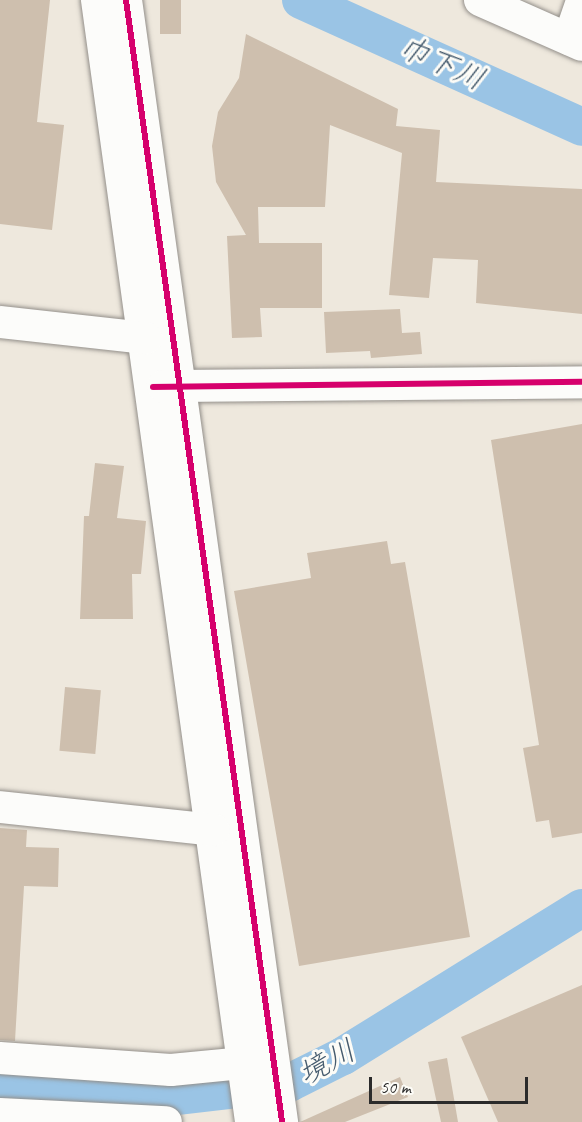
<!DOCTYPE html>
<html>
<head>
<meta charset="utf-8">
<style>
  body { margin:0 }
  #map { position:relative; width:582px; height:1122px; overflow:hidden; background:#eee8dd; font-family:Caveat,"Klee One",sans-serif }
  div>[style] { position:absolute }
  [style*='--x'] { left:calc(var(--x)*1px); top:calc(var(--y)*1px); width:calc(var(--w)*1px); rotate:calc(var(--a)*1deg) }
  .river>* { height:38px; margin:-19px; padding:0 19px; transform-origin:19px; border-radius:19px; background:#9ac4e5 }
  .building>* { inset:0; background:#cebfae; transform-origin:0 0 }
  .roads { filter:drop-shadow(0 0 2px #938f8a) drop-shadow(0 0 2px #938f8a) }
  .minor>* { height:32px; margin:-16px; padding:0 16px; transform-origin:16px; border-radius:16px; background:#fcfcfa }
  .cycleway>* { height:6px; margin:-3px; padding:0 3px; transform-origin:3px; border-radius:3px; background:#d6006c }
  span { translate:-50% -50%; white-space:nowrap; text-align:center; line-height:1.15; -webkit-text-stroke:6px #fdfcf7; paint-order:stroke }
  .water-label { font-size:30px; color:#455b6e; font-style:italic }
  .scale { position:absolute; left:369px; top:1077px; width:159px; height:27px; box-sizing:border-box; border:3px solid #2b2b2b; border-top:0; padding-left:8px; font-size:18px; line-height:21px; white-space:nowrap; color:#2b2b2b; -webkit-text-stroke:4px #fdfcf7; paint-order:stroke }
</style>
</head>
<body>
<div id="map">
  <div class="river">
    <i style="--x:301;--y:0;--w:308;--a:24.3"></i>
    <i style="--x:0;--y:1086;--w:170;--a:3.7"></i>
    <i style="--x:170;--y:1097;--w:120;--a:-6.7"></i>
    <i style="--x:289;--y:1083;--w:60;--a:-26.6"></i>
    <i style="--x:343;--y:1056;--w:281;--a:-31.8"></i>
  </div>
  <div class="building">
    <i style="clip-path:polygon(0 0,50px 0,37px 122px,64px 125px,52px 230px,0 224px)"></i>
    <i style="left:160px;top:0;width:21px;height:34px"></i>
    <i style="clip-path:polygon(246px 34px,398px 109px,396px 126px,440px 130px,436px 182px,582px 189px,582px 314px,476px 303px,478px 260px,433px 258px,429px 298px,389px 295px,402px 153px,330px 125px,325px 207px,258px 207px,259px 243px,322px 243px,322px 308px,260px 308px,262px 337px,232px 338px,227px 236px,246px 235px,216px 182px,212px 146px,218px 112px,239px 78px)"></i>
    <i style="clip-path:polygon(400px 309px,402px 333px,420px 332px,422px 354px,371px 358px,370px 351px,326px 353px,324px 312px)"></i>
    <i style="clip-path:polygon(582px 424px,582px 833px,552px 838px,549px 820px,536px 822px,523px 748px,539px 745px,491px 440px)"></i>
    <i style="clip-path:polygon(95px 463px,124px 466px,117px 518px,146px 521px,141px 574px,132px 574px,133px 619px,80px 619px,84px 516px,89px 516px)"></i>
    <i style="clip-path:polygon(387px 541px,391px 564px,405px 562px,470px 937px,299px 966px,234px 591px,311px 578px,307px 553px)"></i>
    <i style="left:65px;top:687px;width:36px;height:64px;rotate:5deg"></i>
    <i style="clip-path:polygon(0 828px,27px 830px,26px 847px,59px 848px,58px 887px,24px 886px,15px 1041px,0 1040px)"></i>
    <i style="clip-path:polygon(582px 985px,582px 1122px,498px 1122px,461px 1037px)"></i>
    <i style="clip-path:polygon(447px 1058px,458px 1122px,441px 1122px,428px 1062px)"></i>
    <i style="clip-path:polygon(400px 1077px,408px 1097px,345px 1122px,300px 1122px)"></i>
  </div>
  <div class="roads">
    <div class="minor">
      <i style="--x:97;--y:0;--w:1133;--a:82.18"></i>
      <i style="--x:126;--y:0;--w:1133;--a:82.08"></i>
      <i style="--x:480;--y:0;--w:111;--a:23.8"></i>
      <i style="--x:569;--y:39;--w:40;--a:-71.1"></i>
      <i style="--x:0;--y:322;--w:147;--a:6.3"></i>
      <i style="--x:163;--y:386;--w:419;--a:-0.5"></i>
      <i style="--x:0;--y:807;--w:215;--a:6.1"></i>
      <i style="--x:0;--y:1058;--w:171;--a:4"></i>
      <i style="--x:171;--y:1070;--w:71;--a:-5.6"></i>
      <i style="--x:0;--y:1114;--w:166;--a:2.8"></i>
    </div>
  </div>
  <div class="cycleway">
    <i style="--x:126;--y:0;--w:1133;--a:82.08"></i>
    <i style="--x:153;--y:387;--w:429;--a:-0.7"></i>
  </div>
  <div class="water-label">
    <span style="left:442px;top:63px;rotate:24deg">巾下川</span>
    <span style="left:327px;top:1062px;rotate:-28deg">境川</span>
  </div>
  <div class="scale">50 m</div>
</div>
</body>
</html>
